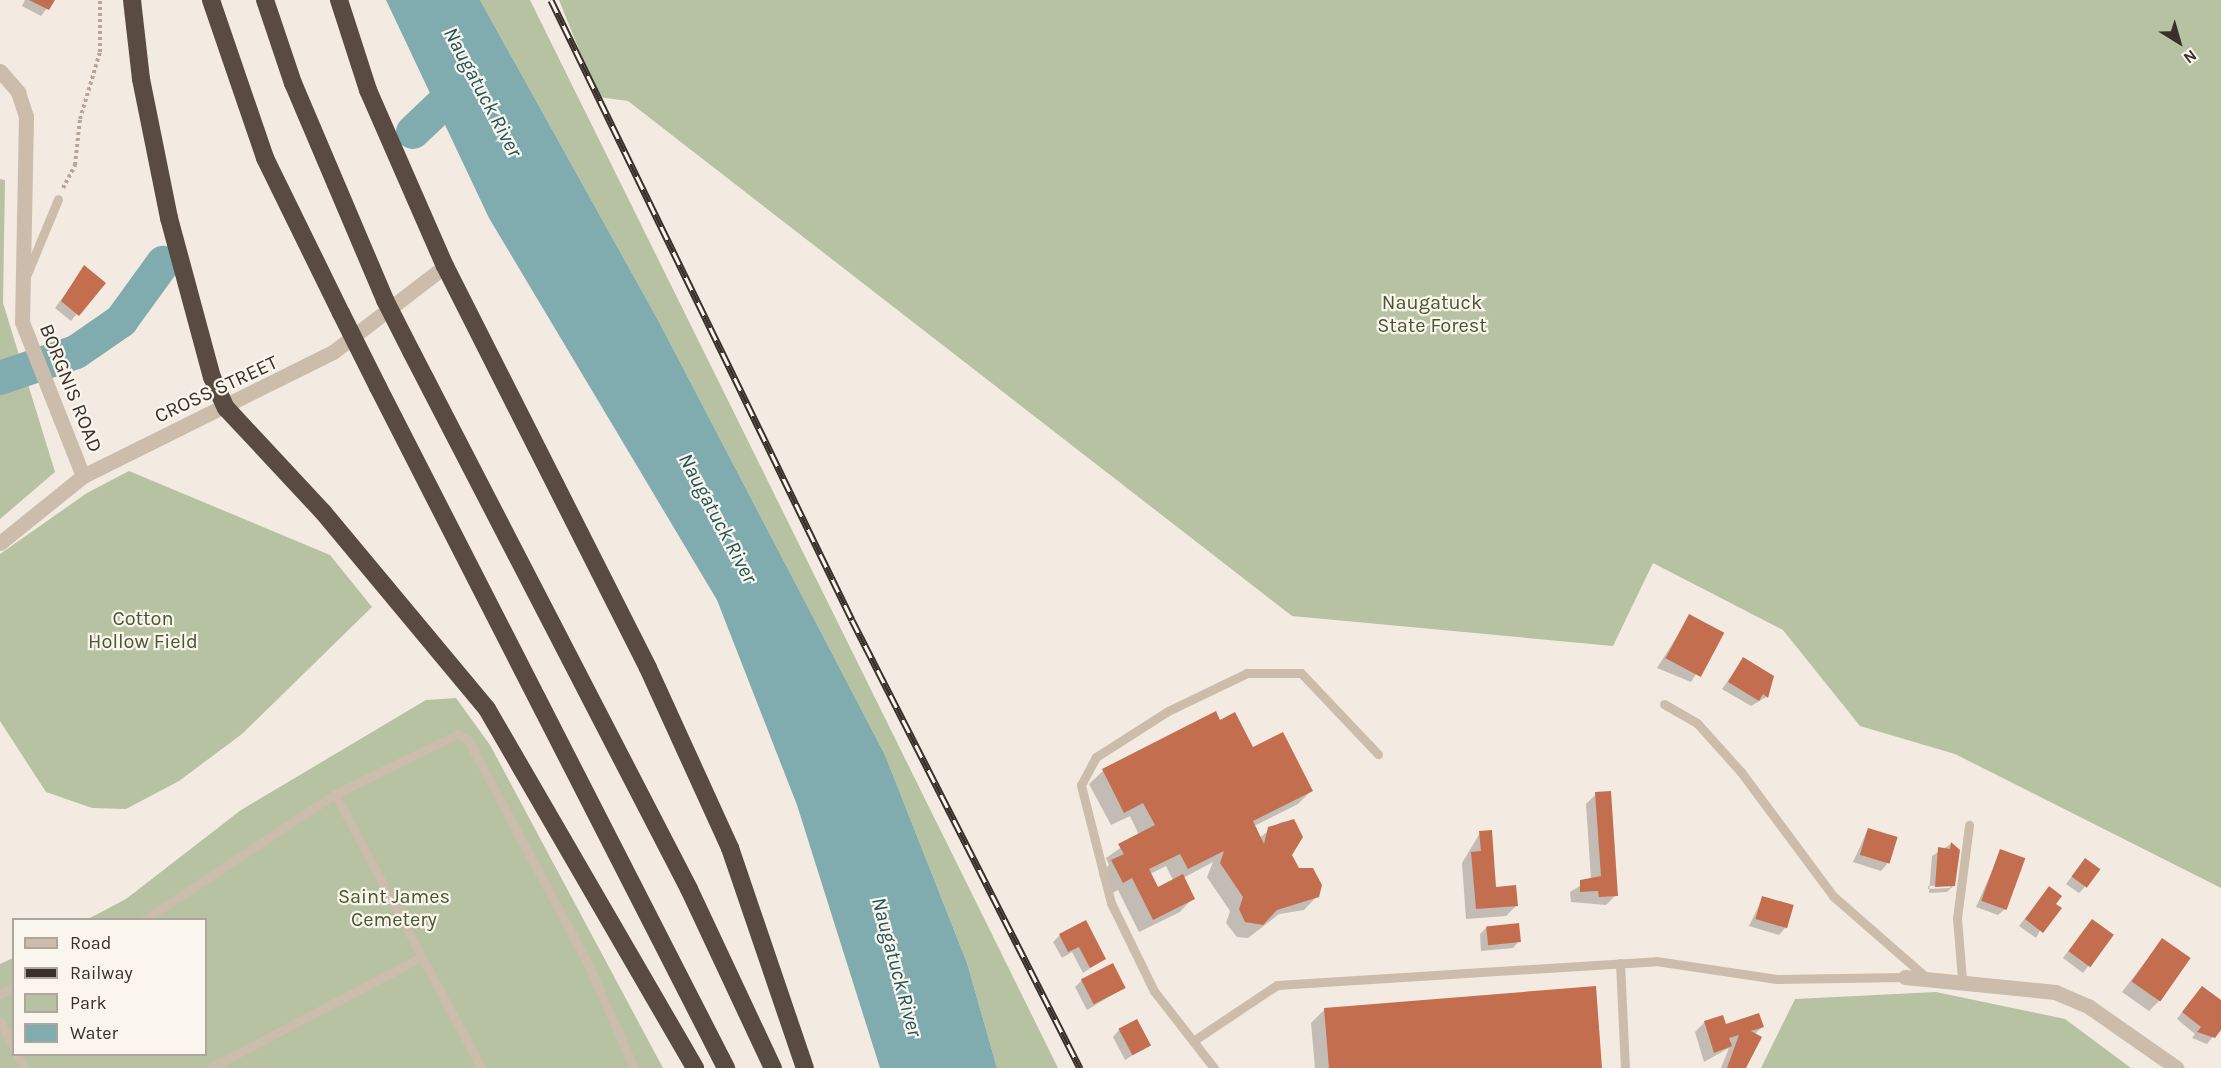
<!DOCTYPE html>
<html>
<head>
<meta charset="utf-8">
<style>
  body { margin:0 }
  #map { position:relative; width:2221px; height:1068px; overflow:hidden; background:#f3ebe1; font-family:Karla,sans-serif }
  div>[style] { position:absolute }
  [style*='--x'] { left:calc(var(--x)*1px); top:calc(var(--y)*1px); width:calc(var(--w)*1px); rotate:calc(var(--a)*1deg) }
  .green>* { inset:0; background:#b6c2a1 }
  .water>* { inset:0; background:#80acaf }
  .shadow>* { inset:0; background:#0003 }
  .river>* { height:34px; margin:-17px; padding:0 17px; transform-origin:17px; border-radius:17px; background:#80acaf }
  .building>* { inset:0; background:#c36f4f; transform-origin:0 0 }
  .path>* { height:4px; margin-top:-2px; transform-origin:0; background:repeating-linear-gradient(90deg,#b7a697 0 3px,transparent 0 6px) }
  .service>* { height:9px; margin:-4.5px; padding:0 4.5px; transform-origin:4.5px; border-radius:4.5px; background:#cbbcac }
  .minor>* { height:15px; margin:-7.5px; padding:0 7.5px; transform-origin:7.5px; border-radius:7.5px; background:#cbbcac }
  .tertiary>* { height:15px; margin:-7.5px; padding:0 7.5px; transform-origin:7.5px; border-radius:7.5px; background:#cbbcac }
  .motorway>* { height:18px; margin:-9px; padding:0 9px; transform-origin:9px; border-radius:9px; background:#5a4b42 }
  .rail>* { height:7px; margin-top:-3.5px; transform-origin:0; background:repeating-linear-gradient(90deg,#faf5ed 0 14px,#3a302b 0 28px); box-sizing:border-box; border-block:2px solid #3a302b }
  .motorway-bridge>* { height:18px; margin:-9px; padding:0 9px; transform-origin:9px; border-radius:9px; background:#5a4b42 }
  span { translate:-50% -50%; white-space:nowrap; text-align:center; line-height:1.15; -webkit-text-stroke:4.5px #faf5ed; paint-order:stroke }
  .park-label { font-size:20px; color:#47572f }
  .street-label { font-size:20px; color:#3a302b }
  .water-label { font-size:21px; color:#21555a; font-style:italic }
  .legend { position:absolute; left:12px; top:918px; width:195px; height:138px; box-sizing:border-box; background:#faf5ed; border:2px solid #ada69f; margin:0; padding:8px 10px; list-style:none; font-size:18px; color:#3a302b }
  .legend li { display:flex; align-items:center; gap:12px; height:30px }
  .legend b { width:30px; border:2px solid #ada69f }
  .north { position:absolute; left:2149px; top:12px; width:60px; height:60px; -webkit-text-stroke:4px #faf5ed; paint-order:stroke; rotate:143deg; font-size:16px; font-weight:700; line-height:24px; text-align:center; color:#3a302b }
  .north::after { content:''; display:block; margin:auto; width:21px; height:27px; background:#3a302b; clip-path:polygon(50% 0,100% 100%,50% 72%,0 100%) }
</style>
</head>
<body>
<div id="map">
  <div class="green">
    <i style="clip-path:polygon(480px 0,530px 0,1058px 1068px,997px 1068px,967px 963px,885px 755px,658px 320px)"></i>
    <i style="clip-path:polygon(559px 0,2221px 0,2221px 888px,1955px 754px,1860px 726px,1783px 630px,1653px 563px,1613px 646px,1292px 616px,628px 101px,598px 97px)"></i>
    <i style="clip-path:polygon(0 179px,5px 180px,3px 303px,55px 472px,0 519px)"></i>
    <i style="clip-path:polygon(129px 471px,330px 555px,372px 607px,242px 734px,179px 781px,126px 809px,92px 808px,46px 792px,0 721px,0 554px,87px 493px)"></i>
    <i style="clip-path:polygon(456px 698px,490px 745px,663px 1068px,0 1068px,0 964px,13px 958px,14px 1054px,206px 1054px,206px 920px,88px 919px,126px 899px,241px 810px,426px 700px)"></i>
    <i style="clip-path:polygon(1936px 992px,2065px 1019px,2131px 1068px,1761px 1068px,1795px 999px)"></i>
  </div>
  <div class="water">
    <i style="clip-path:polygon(386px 0,480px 0,658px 320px,885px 755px,967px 963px,997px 1068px,880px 1068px,797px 805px,717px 600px,489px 218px)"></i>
  </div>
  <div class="shadow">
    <i style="clip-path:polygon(25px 0,53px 0,41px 16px,22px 6px)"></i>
    <i style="clip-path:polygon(85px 267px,103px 283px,71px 321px,55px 308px)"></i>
    <i style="clip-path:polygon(1690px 616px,1722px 633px,1691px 682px,1657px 668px)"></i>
    <i style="clip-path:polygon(1743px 659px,1772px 676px,1766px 697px,1751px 706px,1722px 689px)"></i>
    <i style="clip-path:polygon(evenodd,1219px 722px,1311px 791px,1298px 804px,1254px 826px,1259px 838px,1281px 822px,1293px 821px,1290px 855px,1317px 896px,1304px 910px,1279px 914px,1248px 938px,1237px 937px,1226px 923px,1230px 911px,1207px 877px,1213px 862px,1183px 878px,1193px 898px,1180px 912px,1139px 932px,1118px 890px,1109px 895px,1099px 875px,1109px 865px,1106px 858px,1139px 835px,1130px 816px,1111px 825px,1089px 784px,1103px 771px,1219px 722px,1166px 866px,1173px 880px,1157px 889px,1150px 874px,1166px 866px)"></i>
    <i style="clip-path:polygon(1596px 794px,1616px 895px,1606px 905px,1571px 902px,1570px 892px,1591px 879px,1586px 804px)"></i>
    <i style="clip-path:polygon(1868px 829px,1887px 864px,1881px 871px,1853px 862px)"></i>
    <i style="clip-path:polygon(1480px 833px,1495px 888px,1516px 906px,1506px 916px,1466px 919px,1462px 863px)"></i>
    <i style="clip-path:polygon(evenodd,1951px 844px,1954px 885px,1947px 892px,1929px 893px,1932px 856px,1951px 844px,1950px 885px,1950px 888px,1928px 889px,1928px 886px,1950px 885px)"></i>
    <i style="clip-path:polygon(2001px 851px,2005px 909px,1998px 915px,1976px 907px)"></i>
    <i style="clip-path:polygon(2085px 860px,2085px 887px,2079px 893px,2066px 884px)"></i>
    <i style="clip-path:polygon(2043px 895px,2054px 904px,2036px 938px,2019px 926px)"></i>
    <i style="clip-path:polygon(1763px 897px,1785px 928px,1779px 935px,1749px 926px)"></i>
    <i style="clip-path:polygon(2086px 927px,2112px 935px,2083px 973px,2063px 958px)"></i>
    <i style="clip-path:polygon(1486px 928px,1519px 941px,1513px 948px,1481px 951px,1480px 934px)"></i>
    <i style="clip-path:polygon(1060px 935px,1104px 959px,1083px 973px,1072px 952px,1062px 958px,1053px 942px)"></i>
    <i style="clip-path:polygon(2162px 940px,2159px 1001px,2149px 1011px,2122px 992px)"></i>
    <i style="clip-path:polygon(1082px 980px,1124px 988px,1087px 1010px,1075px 987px)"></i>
    <i style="clip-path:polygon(2196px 994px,2221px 1005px,2221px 1027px,2207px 1044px,2192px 1038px,2195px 1034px,2177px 1019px)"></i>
    <i style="clip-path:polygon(1325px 1009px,1600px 1068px,1315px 1068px,1311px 1023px)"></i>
    <i style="clip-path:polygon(1705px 1022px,1762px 1027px,1754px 1035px,1745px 1068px,1721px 1068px,1729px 1048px,1704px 1062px,1695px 1032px)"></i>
    <i style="clip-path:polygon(1119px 1030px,1149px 1045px,1125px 1060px,1113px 1037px)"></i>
  </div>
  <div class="river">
    <i style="--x:413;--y:132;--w:79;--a:-43.5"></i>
    <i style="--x:0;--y:378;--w:80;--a:-18.9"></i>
    <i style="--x:76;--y:352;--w:55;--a:-34.6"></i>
    <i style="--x:121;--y:321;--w:72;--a:-54.1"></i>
  </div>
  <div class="building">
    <i style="clip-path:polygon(29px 0,55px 0,49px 10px)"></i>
    <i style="clip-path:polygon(84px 265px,106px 283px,79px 316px,61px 301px)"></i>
    <i style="left:1689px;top:614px;width:40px;height:50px;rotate:28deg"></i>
    <i style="clip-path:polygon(1743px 657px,1774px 676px,1768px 698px,1763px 694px,1759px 701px,1728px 682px)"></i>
    <i style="clip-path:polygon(1216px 711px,1220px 720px,1235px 712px,1253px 747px,1283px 732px,1313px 791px,1253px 821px,1264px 844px,1268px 827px,1294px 819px,1303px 837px,1292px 855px,1299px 868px,1313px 868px,1322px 885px,1319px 897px,1277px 910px,1263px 925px,1245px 922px,1239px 909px,1243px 897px,1220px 863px,1224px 851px,1188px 869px,1180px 854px,1149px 869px,1158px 887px,1183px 874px,1195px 899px,1153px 920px,1132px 878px,1123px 883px,1111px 860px,1124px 854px,1118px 844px,1155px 825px,1143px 803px,1124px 813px,1102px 769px)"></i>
    <i style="clip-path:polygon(1611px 791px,1618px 896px,1599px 897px,1598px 891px,1580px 892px,1580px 880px,1601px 876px,1595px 792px)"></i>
    <i style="left:1868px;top:828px;width:31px;height:28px;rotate:17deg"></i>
    <i style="clip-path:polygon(1492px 830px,1496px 887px,1516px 885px,1518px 906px,1476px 909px,1471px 852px,1481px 851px,1479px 831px)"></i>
    <i style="clip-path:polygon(1951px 842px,1960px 850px,1955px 886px,1935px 887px,1938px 847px,1950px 849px)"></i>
    <i style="left:2000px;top:849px;width:27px;height:55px;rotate:20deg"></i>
    <i style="left:2085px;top:858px;width:19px;height:23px;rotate:36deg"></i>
    <i style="clip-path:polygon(2049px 886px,2062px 896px,2056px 904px,2062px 908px,2043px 933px,2025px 919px)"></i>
    <i style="left:1762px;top:896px;width:33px;height:24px;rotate:16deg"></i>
    <i style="left:2092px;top:919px;width:27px;height:40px;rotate:36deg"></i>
    <i style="clip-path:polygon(1086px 920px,1106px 959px,1090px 968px,1079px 947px,1068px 952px,1059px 934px)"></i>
    <i style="left:1519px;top:923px;width:19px;height:33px;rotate:84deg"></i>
    <i style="left:2162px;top:938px;width:35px;height:53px;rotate:35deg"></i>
    <i style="left:1113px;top:963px;width:28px;height:36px;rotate:63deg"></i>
    <i style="clip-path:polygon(1596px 986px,1602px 1068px,1329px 1068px,1324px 1008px)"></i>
    <i style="clip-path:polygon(2202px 986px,2221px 1000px,2221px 1030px,2215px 1038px,2197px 1032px,2201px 1027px,2182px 1012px)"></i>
    <i style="clip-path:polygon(1759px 1013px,1764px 1027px,1751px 1031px,1762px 1037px,1746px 1068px,1727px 1068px,1739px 1035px,1729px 1038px,1732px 1046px,1714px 1053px,1704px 1021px,1723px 1015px,1726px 1024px)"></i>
    <i style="left:1137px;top:1019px;width:30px;height:21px;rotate:62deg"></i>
  </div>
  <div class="path">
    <i style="--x:63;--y:188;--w:26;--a:-62"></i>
    <i style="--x:75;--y:165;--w:46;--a:-83.8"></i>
    <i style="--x:80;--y:119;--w:70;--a:-73.4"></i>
    <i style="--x:100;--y:52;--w:52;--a:-90"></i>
  </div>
  <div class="service">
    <i style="--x:27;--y:274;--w:81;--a:-67.5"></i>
    <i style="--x:1664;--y:704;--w:38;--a:30"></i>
    <i style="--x:1697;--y:723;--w:66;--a:48.1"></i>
    <i style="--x:1741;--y:772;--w:154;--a:53.4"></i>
    <i style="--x:1833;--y:896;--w:123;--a:41.1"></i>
    <i style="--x:335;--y:794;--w:310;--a:61.9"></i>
    <i style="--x:144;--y:920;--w:229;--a:-33.4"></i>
    <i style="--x:335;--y:794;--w:137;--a:-26"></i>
    <i style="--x:458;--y:734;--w:12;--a:31"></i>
    <i style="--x:468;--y:740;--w:256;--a:61.8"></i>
    <i style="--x:589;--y:966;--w:111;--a:66.2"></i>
    <i style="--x:1620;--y:963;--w:105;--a:87.3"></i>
    <i style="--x:1962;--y:979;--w:61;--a:-94.7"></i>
    <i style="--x:1957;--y:918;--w:94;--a:-82.6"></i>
    <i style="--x:0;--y:994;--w:16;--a:-27"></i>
    <i style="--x:0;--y:1021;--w:30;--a:62"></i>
    <i style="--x:1193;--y:1041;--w:101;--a:-33.7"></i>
    <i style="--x:1277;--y:985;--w:380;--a:-3.6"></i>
    <i style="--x:1656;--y:961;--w:122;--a:8.5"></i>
    <i style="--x:1777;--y:979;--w:128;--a:-0.9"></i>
    <i style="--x:17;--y:1054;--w:16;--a:63"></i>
    <i style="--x:210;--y:1068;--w:238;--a:-27.7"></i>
    <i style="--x:1214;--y:1068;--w:98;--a:-127.9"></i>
    <i style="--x:1154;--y:991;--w:98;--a:-116"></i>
    <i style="--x:1111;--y:903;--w:122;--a:-104.3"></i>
    <i style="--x:1081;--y:785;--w:32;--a:-62"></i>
    <i style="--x:1096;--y:757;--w:85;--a:-32.6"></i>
    <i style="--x:1168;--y:711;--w:88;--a:-25.7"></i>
    <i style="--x:1247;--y:673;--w:54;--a:0"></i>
    <i style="--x:1301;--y:673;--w:112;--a:46.5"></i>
  </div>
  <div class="minor">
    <i style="--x:0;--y:71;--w:28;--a:49"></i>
    <i style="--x:18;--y:92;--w:25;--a:72"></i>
    <i style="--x:26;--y:116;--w:206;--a:91.1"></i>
    <i style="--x:22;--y:322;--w:166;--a:68.4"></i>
    <i style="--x:1905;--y:977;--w:151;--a:5.7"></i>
    <i style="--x:2055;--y:992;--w:36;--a:23"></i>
    <i style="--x:2088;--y:1006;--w:108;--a:34.9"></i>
  </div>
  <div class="tertiary">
    <i style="--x:0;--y:543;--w:107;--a:-38.9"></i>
    <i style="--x:83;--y:476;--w:279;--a:-26.4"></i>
    <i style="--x:333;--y:352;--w:141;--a:-37.5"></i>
  </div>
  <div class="motorway">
    <i style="--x:132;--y:0;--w:80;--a:83.5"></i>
    <i style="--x:141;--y:79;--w:142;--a:78.6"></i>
    <i style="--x:169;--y:218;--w:165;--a:74.9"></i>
    <i style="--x:212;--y:377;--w:34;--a:66"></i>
    <i style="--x:226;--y:408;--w:142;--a:47"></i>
    <i style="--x:323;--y:512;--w:256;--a:50.2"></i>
    <i style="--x:487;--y:709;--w:415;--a:59.9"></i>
    <i style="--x:211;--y:0;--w:167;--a:71.1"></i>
    <i style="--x:265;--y:158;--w:173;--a:63.9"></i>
    <i style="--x:265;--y:0;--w:88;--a:71.4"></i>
    <i style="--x:293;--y:83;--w:236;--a:67"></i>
    <i style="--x:339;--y:0;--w:95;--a:72.1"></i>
    <i style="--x:368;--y:90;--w:192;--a:66.4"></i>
    <i style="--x:445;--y:266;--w:450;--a:63.2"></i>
    <i style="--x:648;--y:668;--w:198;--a:65.5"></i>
    <i style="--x:730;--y:848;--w:232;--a:71.2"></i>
    <i style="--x:412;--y:353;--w:603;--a:62.67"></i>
    <i style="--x:689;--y:889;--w:198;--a:64.9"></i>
    <i style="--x:378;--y:387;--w:765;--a:62.93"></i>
  </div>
  <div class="rail">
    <i style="--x:551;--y:0;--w:689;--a:64.1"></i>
    <i style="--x:852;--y:620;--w:503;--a:63.03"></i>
  </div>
  <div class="motorway-bridge">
    <i style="--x:385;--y:300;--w:59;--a:63"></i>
    <i style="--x:341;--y:313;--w:83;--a:63.4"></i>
  </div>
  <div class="park-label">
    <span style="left:1432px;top:314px">Naugatuck<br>State Forest</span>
    <span style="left:143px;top:630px">Cotton<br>Hollow Field</span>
    <span style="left:394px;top:908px">Saint James<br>Cemetery</span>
  </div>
  <div class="street-label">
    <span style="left:71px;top:388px;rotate:68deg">BORGNIS ROAD</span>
    <span style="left:216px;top:389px;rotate:-25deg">CROSS STREET</span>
  </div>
  <div class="water-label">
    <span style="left:483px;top:92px;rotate:62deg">Naugatuck River</span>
    <span style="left:718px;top:518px;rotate:62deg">Naugatuck River</span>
    <span style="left:897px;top:967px;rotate:75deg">Naugatuck River</span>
  </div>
  <ul class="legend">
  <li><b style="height:8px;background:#cbbcac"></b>Road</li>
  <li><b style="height:8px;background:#3a302b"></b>Railway</li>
  <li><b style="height:16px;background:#b6c2a1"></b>Park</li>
  <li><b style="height:16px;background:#80acaf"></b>Water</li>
  </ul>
  <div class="north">N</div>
</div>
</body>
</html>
